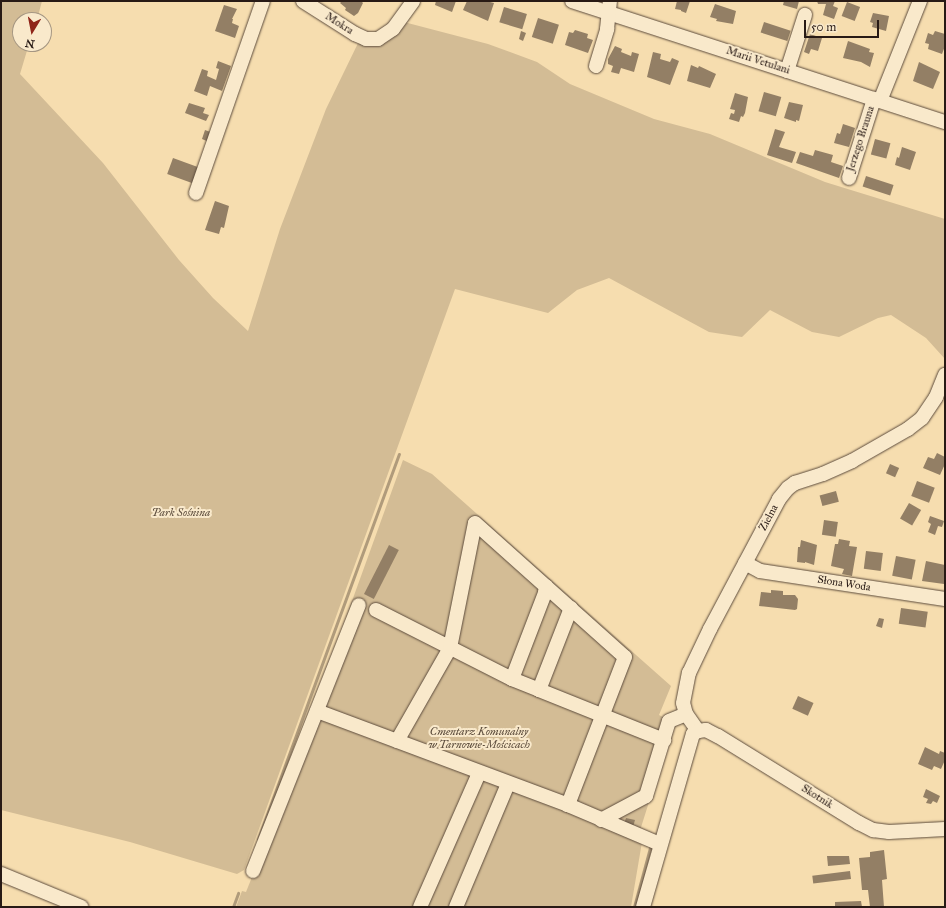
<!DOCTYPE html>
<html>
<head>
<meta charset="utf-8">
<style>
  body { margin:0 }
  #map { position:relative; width:946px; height:908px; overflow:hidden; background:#f6ddaf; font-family:"IM FELL Great Primer",serif }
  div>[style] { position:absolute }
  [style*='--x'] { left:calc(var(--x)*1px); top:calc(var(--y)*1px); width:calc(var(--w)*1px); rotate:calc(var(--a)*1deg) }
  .green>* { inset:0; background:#d3bc95 }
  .stream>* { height:3px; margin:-1.5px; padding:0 1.5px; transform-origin:1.5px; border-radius:1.5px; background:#b09b7b }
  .building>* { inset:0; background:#937f65; transform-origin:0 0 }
  .roads { filter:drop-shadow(0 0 1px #5c4b3c) drop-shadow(0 0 1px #5c4b3c) }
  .minor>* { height:14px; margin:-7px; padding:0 7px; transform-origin:7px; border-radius:7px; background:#f9e9cb }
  span { translate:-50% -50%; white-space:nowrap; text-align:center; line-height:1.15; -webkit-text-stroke:4px #f9e9cb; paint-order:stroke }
  .street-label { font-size:11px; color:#281a15 }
  .park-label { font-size:11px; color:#5b4b3b; font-style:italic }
  .frame { position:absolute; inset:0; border:2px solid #281a15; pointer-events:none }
  .north { position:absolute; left:12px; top:12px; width:40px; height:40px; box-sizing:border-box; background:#f9e9cb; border:1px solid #a59682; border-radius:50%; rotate:190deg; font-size:11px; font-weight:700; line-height:16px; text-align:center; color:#281a15 }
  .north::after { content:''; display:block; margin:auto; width:14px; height:18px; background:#8f2418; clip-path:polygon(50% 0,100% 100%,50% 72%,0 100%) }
  .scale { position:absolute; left:804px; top:20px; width:75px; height:18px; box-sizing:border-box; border:2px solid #281a15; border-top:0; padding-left:5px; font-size:12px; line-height:14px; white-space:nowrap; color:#281a15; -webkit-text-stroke:3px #f9e9cb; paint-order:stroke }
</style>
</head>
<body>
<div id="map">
  <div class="green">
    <i style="clip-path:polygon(1px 1px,42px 1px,37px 20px,20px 20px,20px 44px,29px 44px,20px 74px,103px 163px,179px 260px,213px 298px,248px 331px,280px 229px,326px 109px,361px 37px,367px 39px,400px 21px,488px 44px,537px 62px,570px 84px,654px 119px,710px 134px,825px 182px,945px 219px,945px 359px,926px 338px,891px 315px,878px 318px,839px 337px,812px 332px,770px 310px,742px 337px,709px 332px,609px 278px,577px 290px,548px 313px,455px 289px,244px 870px,237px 874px,130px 842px,1px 810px)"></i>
    <i style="clip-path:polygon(403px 460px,432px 474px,671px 686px,659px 715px,674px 723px,637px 840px,642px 842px,631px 907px,236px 907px,242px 891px,246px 892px,254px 872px)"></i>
  </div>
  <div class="stream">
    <i style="--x:258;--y:839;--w:410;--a:-69.9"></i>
    <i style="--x:233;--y:907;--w:15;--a:-70"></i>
    <i style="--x:634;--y:907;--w:65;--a:-74.9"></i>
  </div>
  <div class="building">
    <i style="clip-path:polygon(342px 1px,361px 1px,363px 3px,358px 13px,354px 16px,345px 10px,346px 8px,340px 3px)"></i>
    <i style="clip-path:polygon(436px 1px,456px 1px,452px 12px,435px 5px)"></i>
    <i style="clip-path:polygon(467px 1px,486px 1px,494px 3px,488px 21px,463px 10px)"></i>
    <i style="clip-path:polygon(677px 1px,690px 1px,686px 13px,681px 11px,681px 10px,675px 9px)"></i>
    <i style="clip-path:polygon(784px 1px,799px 1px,797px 9px,783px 5px)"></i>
    <i style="clip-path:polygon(817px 1px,835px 1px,833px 6px,838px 8px,834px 19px,823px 15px,826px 4px,818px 4px)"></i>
    <i style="left:847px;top:2px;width:14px;height:15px;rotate:21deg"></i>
    <i style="clip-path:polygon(715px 4px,736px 11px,733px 24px,716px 21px,717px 19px,710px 17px)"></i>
    <i style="clip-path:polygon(224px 5px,237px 9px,232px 19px,233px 19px,232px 23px,239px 26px,235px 38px,215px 31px)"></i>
    <i style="left:504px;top:7px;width:24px;height:16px;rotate:17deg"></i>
    <i style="clip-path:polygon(873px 13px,889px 16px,886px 31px,872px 27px,873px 23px,870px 22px)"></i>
    <i style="left:538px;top:18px;width:22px;height:20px;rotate:18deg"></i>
    <i style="left:764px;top:22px;width:28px;height:11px;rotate:18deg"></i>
    <i style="clip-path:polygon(575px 30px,588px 34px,587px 38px,593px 40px,588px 53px,565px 45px,569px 32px,573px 33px)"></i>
    <i style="clip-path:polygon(521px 31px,526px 33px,523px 41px,519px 39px)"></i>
    <i style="clip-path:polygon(935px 31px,945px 34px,945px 46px,942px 54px,928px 49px,929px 44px,925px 43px,928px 33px,933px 35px)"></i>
    <i style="clip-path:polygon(810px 34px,822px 38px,818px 51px,811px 49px,809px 54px,804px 52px)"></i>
    <i style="clip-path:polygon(848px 41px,870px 49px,869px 52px,874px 53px,870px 67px,861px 62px,843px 58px)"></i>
    <i style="clip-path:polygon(615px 46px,622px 49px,621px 52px,631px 56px,632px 52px,639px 54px,634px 72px,621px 68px,619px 74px,611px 72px,613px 66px,608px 64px,608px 59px)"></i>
    <i style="clip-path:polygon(653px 52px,661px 54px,660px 59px,670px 62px,672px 58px,679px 61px,670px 85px,647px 77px)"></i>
    <i style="clip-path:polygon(218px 61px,231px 66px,222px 91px,210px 86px,207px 96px,194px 91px,202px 69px,208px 71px,207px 76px,216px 80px,219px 69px,216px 68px)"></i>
    <i style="clip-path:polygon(919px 62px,940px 72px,933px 89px,913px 81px)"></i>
    <i style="clip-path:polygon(691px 65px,698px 68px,699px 66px,716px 74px,710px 88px,687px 81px)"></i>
    <i style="left:764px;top:92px;width:18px;height:20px;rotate:16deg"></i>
    <i style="clip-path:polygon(735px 93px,748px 97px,745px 113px,743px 117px,741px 116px,739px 122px,729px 119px,731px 113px,734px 114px,735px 110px,730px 109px)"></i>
    <i style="clip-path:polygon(789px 102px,803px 105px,799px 121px,796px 120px,796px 122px,784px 118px)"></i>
    <i style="clip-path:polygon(189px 103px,205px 108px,203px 113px,209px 115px,206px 121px,185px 113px)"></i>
    <i style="clip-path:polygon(843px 124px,855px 128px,849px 147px,834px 143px,837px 133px,840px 134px)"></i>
    <i style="clip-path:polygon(775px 129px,785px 132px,779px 147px,796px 152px,792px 163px,767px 155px)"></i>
    <i style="clip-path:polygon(205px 130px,213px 133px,209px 142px,202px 139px)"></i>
    <i style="left:875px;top:139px;width:16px;height:16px;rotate:15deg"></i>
    <i style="clip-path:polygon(902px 147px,916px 152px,910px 170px,895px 165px,897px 157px,899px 158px)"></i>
    <i style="clip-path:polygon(815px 150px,833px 155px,831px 162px,843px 166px,839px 178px,796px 163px,800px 152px,813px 156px)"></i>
    <i style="left:173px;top:158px;width:27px;height:17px;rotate:20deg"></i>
    <i style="left:866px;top:176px;width:29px;height:11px;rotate:18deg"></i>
    <i style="clip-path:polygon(215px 201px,229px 206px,224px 228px,221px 227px,219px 234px,205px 230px)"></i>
    <i style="clip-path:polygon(937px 453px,945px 457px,945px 464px,940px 475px,923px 468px,928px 457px,934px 459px)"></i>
    <i style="left:890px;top:464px;width:10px;height:10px;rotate:24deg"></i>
    <i style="left:917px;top:481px;width:19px;height:16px;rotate:21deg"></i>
    <i style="left:836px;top:491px;width:11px;height:17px;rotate:75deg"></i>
    <i style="left:909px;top:503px;width:14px;height:18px;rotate:30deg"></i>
    <i style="clip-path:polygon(930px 516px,944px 521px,942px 527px,938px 526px,935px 535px,928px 532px,931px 524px,928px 522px)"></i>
    <i style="left:824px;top:520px;width:14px;height:15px;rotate:8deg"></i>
    <i style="clip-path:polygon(839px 539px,850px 541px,849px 546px,857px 547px,852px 576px,842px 574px,844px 569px,831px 566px,835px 544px,838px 544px)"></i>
    <i style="clip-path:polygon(801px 540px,817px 545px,814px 565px,805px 562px,805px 563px,797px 562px,798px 547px,800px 547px)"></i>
    <i style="left:389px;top:545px;width:11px;height:55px;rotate:27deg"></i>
    <i style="left:866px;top:551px;width:17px;height:18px;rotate:7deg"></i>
    <i style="left:896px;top:556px;width:20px;height:20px;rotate:11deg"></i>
    <i style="clip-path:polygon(926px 561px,945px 565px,944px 584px,922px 581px)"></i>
    <i style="clip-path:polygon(771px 590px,783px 591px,783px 595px,795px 595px,798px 599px,797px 609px,795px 610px,759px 606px,761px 592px,771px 593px)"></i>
    <i style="left:901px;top:608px;width:27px;height:16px;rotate:8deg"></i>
    <i style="clip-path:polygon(879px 618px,884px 619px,882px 628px,876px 626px)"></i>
    <i style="left:798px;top:696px;width:17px;height:14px;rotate:24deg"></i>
    <i style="clip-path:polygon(925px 747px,939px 754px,940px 751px,945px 753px,945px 760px,941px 769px,934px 766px,932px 770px,918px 764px)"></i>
    <i style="clip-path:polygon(926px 789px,940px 796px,937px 803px,933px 801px,931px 804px,926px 803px,928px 799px,923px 797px)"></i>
    <i style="clip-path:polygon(626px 818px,635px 820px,633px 827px,624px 824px)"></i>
    <i style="clip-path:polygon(884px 850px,887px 879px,882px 880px,884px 907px,870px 907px,868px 890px,862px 890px,859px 858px,870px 857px,870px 852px)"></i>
    <i style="clip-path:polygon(827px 856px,849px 856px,850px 864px,828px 866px)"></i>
    <i style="left:850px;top:871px;width:8px;height:38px;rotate:83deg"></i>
    <i style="clip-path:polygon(861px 901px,862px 907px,835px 907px,835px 902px)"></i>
  </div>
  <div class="roads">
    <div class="minor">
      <i style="--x:303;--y:1;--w:62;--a:32.4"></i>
      <i style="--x:355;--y:34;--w:12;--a:24"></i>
      <i style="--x:366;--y:39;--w:12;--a:0"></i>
      <i style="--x:378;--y:39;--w:18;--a:-34"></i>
      <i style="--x:393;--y:29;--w:34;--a:-54"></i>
      <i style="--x:572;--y:1;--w:392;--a:18"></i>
      <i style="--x:596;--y:66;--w:39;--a:-73"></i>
      <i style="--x:607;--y:29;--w:28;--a:-84"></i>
      <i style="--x:787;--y:71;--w:59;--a:-72.2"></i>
      <i style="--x:880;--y:101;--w:108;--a:-68.2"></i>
      <i style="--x:849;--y:178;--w:83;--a:-72.4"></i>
      <i style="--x:196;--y:193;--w:203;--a:-70.8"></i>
      <i style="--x:745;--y:563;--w:17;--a:28"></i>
      <i style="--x:760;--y:571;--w:187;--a:8.6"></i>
      <i style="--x:376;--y:610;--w:153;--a:26.9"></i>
      <i style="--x:512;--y:679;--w:92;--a:-69"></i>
      <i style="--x:545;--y:593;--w:7;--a:-82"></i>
      <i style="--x:512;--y:679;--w:29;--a:22"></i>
      <i style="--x:539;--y:690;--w:88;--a:-68.7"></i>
      <i style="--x:539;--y:690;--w:135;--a:21.8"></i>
      <i style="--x:317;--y:711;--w:268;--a:20.5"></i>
      <i style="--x:568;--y:805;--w:100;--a:23"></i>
      <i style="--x:698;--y:731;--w:21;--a:-125"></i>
      <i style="--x:686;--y:714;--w:11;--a:-105"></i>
      <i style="--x:683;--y:703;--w:31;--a:-79"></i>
      <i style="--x:689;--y:673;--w:49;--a:-64.5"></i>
      <i style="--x:710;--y:629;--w:147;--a:-62"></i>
      <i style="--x:779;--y:499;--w:14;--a:-51"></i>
      <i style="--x:788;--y:488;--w:9;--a:-36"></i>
      <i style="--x:795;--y:483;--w:29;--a:-18"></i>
      <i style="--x:823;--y:474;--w:32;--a:-24"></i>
      <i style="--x:852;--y:461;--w:64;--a:-29.7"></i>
      <i style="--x:908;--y:429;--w:18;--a:-38"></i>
      <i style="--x:922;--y:418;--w:25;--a:-56"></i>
      <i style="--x:936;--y:397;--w:24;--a:-68"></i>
      <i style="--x:397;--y:741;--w:107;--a:-60.3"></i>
      <i style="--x:450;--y:648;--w:127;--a:-78.7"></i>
      <i style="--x:475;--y:523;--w:201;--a:41.8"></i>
      <i style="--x:625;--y:657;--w:159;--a:111.1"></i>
      <i style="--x:601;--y:820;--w:51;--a:-28.1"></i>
      <i style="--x:646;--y:796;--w:78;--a:-73"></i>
      <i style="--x:669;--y:721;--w:18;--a:-22"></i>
      <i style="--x:253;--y:871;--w:286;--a:-68.3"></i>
      <i style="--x:1;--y:874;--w:87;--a:22.4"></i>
      <i style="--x:420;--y:907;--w:146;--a:-66.2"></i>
      <i style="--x:456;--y:907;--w:134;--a:-67.1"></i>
      <i style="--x:643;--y:907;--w:180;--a:-73.9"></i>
      <i style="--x:693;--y:734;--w:6;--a:-31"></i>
      <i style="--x:698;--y:731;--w:8;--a:-7"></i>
      <i style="--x:706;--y:730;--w:13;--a:27"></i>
      <i style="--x:718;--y:736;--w:166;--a:31.7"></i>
      <i style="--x:859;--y:823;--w:16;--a:27"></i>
      <i style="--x:873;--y:830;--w:16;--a:7"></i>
      <i style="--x:889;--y:832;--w:56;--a:-3.1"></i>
    </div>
  </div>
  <div class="street-label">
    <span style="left:339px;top:24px;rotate:32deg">Mokra</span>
    <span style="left:758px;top:61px;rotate:18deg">Marii Vetulani</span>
    <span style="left:861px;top:139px;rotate:-72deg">Jerzego Brauna</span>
    <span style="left:769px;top:518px;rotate:-62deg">Zielna</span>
    <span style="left:844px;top:584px;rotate:9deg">Słona Woda</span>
    <span style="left:817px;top:797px;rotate:32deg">Skotnik</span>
  </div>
  <div class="park-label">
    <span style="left:181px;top:513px">Park Sośnina</span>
    <span style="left:479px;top:739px">Cmentarz Komunalny<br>w Tarnowie-Mościcach</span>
  </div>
  <div class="frame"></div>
  <div class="north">N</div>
  <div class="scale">50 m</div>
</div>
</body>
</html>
